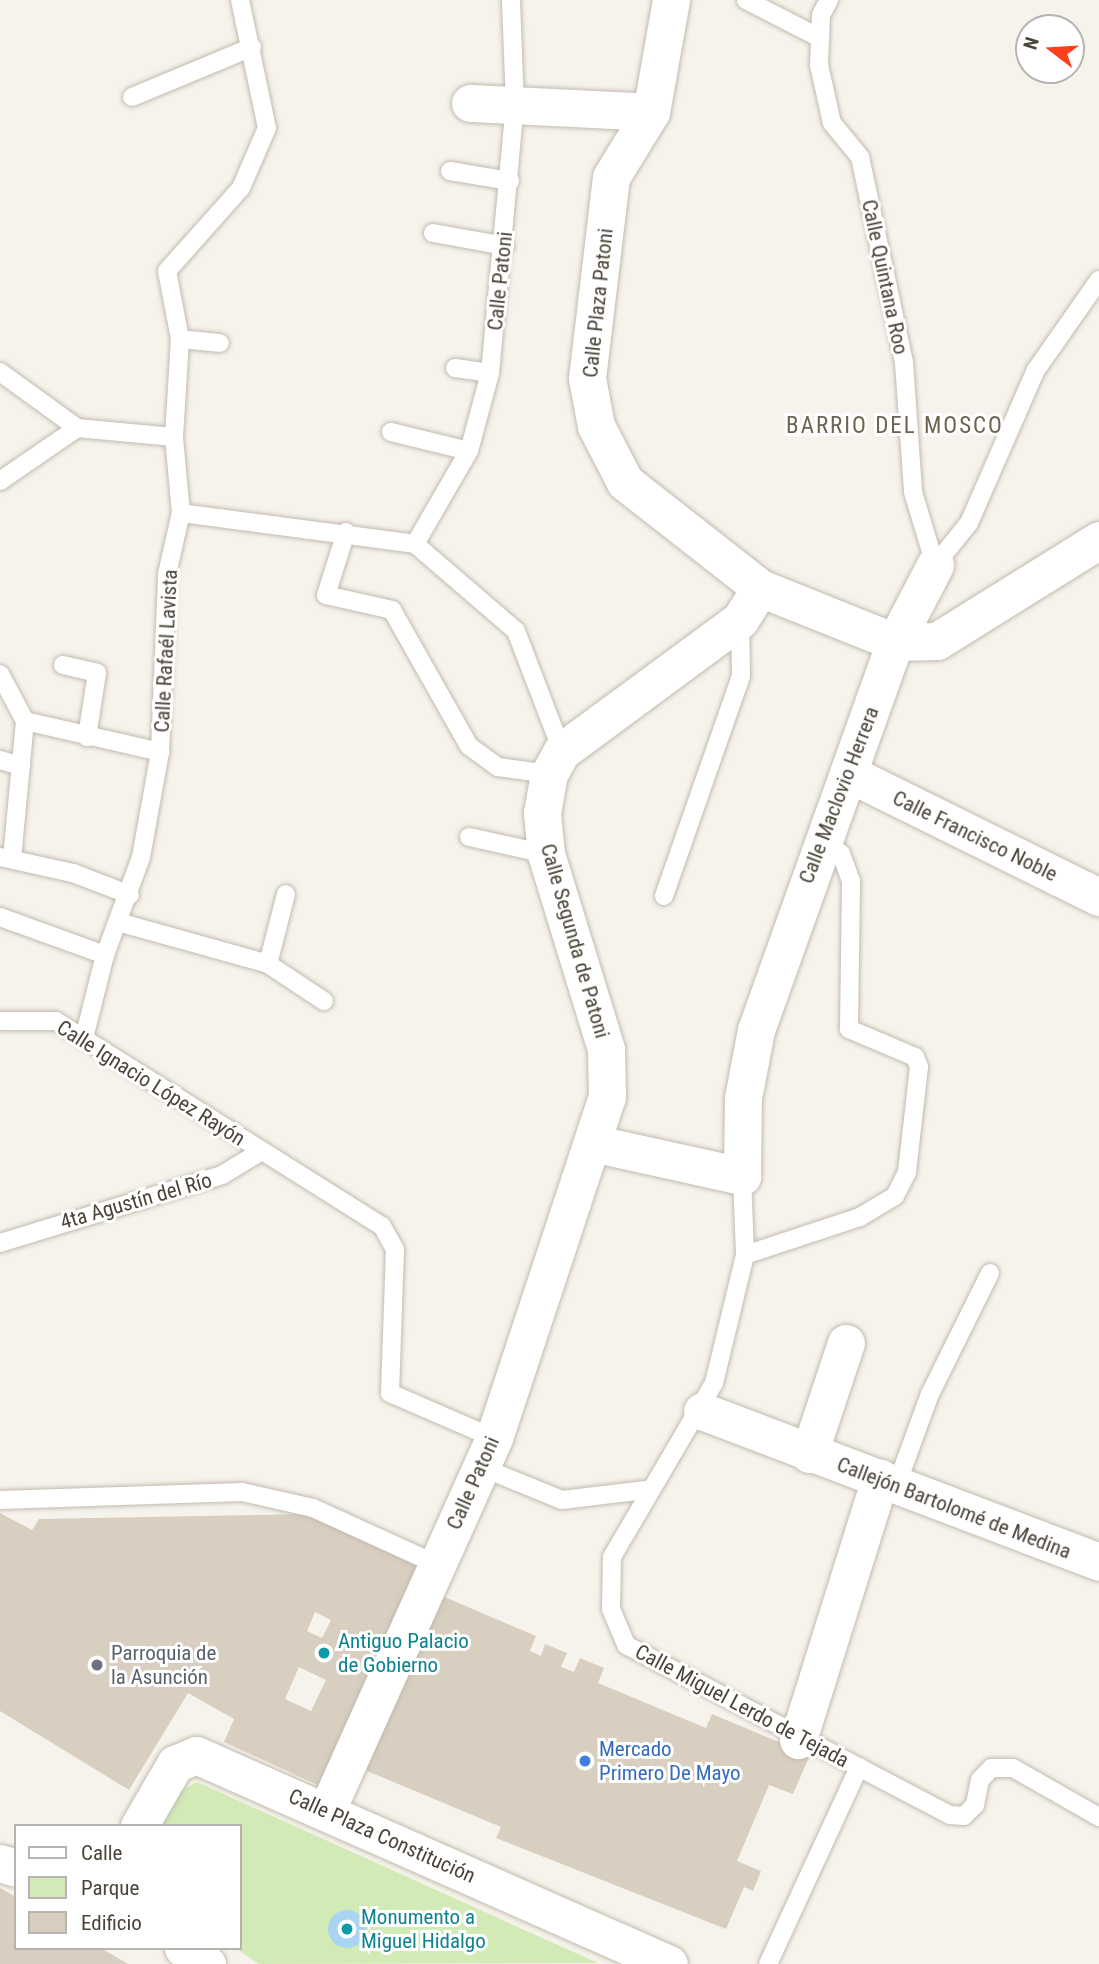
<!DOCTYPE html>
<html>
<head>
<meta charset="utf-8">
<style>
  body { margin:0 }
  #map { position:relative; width:1099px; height:1964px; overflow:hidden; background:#f6f3ec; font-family:"Roboto Condensed",sans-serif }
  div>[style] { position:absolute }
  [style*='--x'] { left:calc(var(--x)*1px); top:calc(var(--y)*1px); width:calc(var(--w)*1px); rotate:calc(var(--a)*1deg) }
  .green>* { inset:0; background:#d2eab5 }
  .water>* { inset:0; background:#a9d4f2 }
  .round { border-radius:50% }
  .building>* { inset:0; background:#d8cfc1 }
  .roads { filter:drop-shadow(0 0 2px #c2bbae) drop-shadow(0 0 2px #c2bbae) }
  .lane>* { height:18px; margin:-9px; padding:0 9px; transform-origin:9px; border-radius:9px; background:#fff }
  .street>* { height:37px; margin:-18.5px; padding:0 18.5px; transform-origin:18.5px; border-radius:18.5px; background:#fff }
  .dots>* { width:19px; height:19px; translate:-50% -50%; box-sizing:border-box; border:4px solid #fff; border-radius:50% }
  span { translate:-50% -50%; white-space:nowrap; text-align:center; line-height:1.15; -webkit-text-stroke:6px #fff; paint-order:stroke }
  .street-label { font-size:21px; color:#4b4439 }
  .culture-label { font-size:21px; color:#0d838f }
  .left { translate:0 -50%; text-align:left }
  .worship-label { font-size:21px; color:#5b616d }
  .shop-label { font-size:21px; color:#366cbe }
  .neighbourhood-label { font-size:23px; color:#6e6250; letter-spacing:2px }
  .legend { position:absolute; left:14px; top:1824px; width:228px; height:126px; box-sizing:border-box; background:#fff; border:2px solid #b7b4b0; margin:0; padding:9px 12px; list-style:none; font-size:21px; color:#4b4439 }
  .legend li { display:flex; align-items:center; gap:14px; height:35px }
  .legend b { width:35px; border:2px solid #b7b4b0 }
  .north { position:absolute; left:1015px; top:14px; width:70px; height:70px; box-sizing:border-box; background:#fff; border:2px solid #b7b4b0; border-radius:50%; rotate:287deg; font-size:19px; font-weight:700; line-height:28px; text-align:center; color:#4b4439 }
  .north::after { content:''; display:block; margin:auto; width:24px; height:32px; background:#fc3f1d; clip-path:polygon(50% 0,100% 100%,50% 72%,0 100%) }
</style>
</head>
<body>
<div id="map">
  <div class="green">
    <i style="clip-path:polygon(197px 1782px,598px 1963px,259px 1964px,235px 1948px,240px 1826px,162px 1826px,182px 1790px)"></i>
  </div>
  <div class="water">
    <i class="round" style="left:328px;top:1910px;width:38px;height:38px"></i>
  </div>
  <div class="building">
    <i style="clip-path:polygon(evenodd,0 1513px,32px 1530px,39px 1519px,312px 1514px,426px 1567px,320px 1786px,224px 1742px,234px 1719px,188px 1693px,129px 1790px,0 1711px,0 1513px,315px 1612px,331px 1620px,322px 1638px,307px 1631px,315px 1612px,0 1513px,299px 1667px,326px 1680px,311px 1711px,285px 1699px,299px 1667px)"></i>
    <i style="clip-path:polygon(433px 1592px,536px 1636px,530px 1651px,541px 1656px,545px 1644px,567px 1653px,561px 1667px,574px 1672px,580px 1658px,604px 1668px,598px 1683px,706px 1728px,712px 1714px,810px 1755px,793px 1794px,769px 1785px,737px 1861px,761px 1871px,753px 1891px,744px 1887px,726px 1929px,496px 1838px,501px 1827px,360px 1768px)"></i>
    <i style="clip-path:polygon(0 1888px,16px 1897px,16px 1948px,101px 1948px,128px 1964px,0 1964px)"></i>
  </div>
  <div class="roads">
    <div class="lane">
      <i style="--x:746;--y:0;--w:81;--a:27.2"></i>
      <i style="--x:829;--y:0;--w:17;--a:118"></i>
      <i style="--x:821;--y:15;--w:50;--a:92.3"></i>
      <i style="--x:819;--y:65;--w:59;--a:77.4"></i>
      <i style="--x:832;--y:123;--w:44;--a:50.5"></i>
      <i style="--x:860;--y:157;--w:210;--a:77.9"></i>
      <i style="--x:904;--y:362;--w:130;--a:86"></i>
      <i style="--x:913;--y:492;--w:76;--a:73.2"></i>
      <i style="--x:132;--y:97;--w:130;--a:-22.6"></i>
      <i style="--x:450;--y:171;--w:61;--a:9.5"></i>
      <i style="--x:433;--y:233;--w:73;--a:10.2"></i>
      <i style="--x:180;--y:339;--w:40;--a:5.7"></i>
      <i style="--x:455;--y:368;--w:35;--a:8"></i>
      <i style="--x:0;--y:372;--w:95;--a:36"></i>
      <i style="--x:391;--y:432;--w:80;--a:13.7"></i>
      <i style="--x:0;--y:481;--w:93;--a:-34.5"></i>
      <i style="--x:77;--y:428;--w:97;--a:5.3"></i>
      <i style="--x:181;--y:513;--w:236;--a:7.5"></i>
      <i style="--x:415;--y:544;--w:133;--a:40.7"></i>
      <i style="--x:516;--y:631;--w:129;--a:69"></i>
      <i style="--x:346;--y:532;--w:66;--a:107.6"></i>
      <i style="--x:326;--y:595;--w:68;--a:12.8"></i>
      <i style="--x:392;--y:610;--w:156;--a:60.5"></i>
      <i style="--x:469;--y:746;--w:36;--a:36"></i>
      <i style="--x:498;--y:767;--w:51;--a:7.8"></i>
      <i style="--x:415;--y:544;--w:108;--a:-59.9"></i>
      <i style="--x:469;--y:451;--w:81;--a:-74.9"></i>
      <i style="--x:490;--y:373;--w:269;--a:-84.7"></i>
      <i style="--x:515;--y:105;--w:105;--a:-92.2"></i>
      <i style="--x:935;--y:565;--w:54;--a:-51"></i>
      <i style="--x:969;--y:523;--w:167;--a:-66.4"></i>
      <i style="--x:1036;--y:370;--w:110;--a:-55"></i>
      <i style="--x:63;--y:665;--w:35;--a:13"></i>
      <i style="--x:97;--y:673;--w:65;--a:98.9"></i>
      <i style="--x:0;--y:674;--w:53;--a:62"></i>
      <i style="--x:25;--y:721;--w:138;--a:95.4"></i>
      <i style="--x:25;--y:721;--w:139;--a:12.9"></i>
      <i style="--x:0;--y:760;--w:22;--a:16"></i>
      <i style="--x:469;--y:837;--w:79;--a:12.4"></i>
      <i style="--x:0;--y:857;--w:75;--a:12.4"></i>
      <i style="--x:73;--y:873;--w:61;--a:21.1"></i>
      <i style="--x:664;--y:896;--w:233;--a:-70.7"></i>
      <i style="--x:741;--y:676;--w:56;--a:-91"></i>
      <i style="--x:0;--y:917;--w:112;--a:19.9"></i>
      <i style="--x:118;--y:922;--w:156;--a:15.6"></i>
      <i style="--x:268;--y:964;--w:67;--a:33.5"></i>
      <i style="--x:268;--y:964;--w:72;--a:-75.6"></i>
      <i style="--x:0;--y:1021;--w:56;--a:0"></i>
      <i style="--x:56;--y:1021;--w:385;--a:32.2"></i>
      <i style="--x:382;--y:1226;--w:26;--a:61"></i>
      <i style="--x:395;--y:1249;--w:144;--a:92"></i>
      <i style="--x:390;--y:1393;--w:113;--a:23.4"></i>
      <i style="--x:84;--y:1038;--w:86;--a:-75.8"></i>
      <i style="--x:105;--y:955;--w:104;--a:-69.8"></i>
      <i style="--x:141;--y:857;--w:107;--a:-79.7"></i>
      <i style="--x:160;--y:752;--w:178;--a:-87.7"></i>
      <i style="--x:167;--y:574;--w:63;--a:-77.1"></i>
      <i style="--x:181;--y:513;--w:76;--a:-95.3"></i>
      <i style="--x:174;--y:437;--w:98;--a:-86.5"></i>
      <i style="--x:180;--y:339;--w:69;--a:-100.8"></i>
      <i style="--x:167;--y:271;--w:111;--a:-48.3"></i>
      <i style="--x:241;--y:188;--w:65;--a:-66.6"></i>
      <i style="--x:267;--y:128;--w:131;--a:-101.9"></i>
      <i style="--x:742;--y:1176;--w:79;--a:87.8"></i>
      <i style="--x:745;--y:1255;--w:132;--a:103.6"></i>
      <i style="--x:714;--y:1383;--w:202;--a:120.4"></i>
      <i style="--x:612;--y:1557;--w:52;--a:91.1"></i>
      <i style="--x:611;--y:1609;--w:39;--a:67"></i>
      <i style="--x:626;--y:1645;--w:366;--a:27.7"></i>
      <i style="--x:950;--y:1815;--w:14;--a:4"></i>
      <i style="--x:964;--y:1816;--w:16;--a:-45"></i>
      <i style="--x:975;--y:1805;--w:25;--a:-79"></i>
      <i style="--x:980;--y:1780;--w:16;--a:-47"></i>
      <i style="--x:991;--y:1768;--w:22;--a:0"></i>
      <i style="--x:1013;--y:1768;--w:99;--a:29.7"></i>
      <i style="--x:0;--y:1243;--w:232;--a:-17"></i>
      <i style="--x:222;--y:1175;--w:44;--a:-31.2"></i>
      <i style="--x:745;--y:1255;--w:121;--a:-18.3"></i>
      <i style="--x:860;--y:1217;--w:41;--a:-31"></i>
      <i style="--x:895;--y:1196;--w:27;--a:-63"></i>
      <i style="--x:907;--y:1172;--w:106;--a:-83.5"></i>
      <i style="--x:919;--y:1067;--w:11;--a:-112"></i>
      <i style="--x:915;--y:1057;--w:72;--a:-157"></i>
      <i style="--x:849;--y:1029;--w:148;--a:-89.2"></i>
      <i style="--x:851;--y:881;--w:29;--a:-110"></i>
      <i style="--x:841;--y:854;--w:26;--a:-140"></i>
      <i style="--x:481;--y:1467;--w:87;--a:22.2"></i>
      <i style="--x:562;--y:1500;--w:85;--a:-6.8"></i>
      <i style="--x:897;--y:1484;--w:96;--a:-69.9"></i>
      <i style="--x:930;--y:1394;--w:135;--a:-63.6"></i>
      <i style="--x:0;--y:1500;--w:242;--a:-1.9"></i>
      <i style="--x:242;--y:1492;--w:73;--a:12.7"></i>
      <i style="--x:313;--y:1508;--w:135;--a:24.5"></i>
      <i style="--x:768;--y:1964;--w:217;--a:-65.2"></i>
    </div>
    <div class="street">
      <i style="--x:671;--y:0;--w:114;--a:100.1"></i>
      <i style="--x:651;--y:112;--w:76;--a:121.6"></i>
      <i style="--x:611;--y:177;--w:202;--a:96.8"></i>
      <i style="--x:587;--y:378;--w:49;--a:79.4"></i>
      <i style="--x:596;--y:426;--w:63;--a:62.6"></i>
      <i style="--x:625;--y:482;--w:172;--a:38.1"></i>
      <i style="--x:760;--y:588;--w:145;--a:21.8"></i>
      <i style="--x:895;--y:642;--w:42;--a:-1.4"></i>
      <i style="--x:937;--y:641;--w:191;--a:-31.9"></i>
      <i style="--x:470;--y:103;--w:181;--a:2.8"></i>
      <i style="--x:850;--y:774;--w:278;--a:26.3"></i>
      <i style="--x:592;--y:1143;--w:154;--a:12.4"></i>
      <i style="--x:742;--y:1176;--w:78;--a:-89.3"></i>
      <i style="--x:743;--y:1098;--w:69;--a:-79.2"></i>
      <i style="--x:756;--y:1030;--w:412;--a:-70.3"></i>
      <i style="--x:895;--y:642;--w:87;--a:-62.5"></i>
      <i style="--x:702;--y:1411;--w:425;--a:20.8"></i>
      <i style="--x:809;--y:1454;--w:117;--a:-71.6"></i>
      <i style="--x:798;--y:1740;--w:275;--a:-72.6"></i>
      <i style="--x:326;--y:1812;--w:410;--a:-65.8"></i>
      <i style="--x:494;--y:1438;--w:359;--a:-71.7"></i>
      <i style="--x:607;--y:1097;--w:48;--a:-91.2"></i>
      <i style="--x:606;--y:1049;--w:204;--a:-107.1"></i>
      <i style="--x:546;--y:854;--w:41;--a:-95.6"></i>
      <i style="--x:542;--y:813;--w:40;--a:-80"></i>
      <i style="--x:549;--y:774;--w:26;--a:-61"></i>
      <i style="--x:562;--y:751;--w:221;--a:-36.4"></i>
      <i style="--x:740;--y:620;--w:38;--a:-58"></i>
      <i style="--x:139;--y:1826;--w:72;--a:-59.9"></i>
      <i style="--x:175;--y:1764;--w:23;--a:-23"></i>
      <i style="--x:196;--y:1755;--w:517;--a:23.84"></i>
      <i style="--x:0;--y:1863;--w:17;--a:17"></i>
      <i style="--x:183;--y:1948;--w:29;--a:34"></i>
    </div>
  </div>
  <div class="dots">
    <i style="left:324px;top:1653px;background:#0f9aa8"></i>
    <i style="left:97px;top:1665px;background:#6b7280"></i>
    <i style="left:585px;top:1761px;background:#3f7fe0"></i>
    <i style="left:347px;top:1929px;background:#0f9aa8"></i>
  </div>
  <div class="street-label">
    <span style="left:885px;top:277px;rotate:78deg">Calle Quintana Roo</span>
    <span style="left:500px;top:281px;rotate:-84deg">Calle Patoni</span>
    <span style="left:598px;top:303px;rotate:-84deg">Calle Plaza Patoni</span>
    <span style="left:166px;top:651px;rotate:-87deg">Calle Rafaél Lavista</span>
    <span style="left:839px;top:795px;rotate:-69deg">Calle Maclovio Herrera</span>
    <span style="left:975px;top:836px;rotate:26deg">Calle Francisco Noble</span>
    <span style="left:575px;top:941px;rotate:74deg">Calle Segunda de Patoni</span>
    <span style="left:151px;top:1083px;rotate:32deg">Calle Ignacio López Rayón</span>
    <span style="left:136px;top:1201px;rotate:-16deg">4ta Agustín del Río</span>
    <span style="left:473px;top:1483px;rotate:-66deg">Calle Patoni</span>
    <span style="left:954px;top:1508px;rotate:21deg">Callejón Bartolomé de Medina</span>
    <span style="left:742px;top:1706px;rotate:28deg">Calle Miguel Lerdo de Tejada</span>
    <span style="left:382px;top:1836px;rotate:24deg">Calle Plaza Constitución</span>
  </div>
  <div class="culture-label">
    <span class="left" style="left:338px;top:1653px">Antiguo Palacio<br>de Gobierno</span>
    <span class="left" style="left:361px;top:1929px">Monumento a<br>Miguel Hidalgo</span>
  </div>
  <div class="worship-label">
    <span class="left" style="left:111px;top:1665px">Parroquia de<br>la Asunción</span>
  </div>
  <div class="shop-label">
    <span class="left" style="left:599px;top:1761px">Mercado<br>Primero De Mayo</span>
  </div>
  <div class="neighbourhood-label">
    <span style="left:895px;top:426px">BARRIO DEL MOSCO</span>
  </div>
  <ul class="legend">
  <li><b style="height:9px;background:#fff"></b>Calle</li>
  <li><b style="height:19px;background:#d2eab5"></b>Parque</li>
  <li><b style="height:19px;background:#d8cfc1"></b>Edificio</li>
  </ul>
  <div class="north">N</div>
</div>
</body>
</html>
